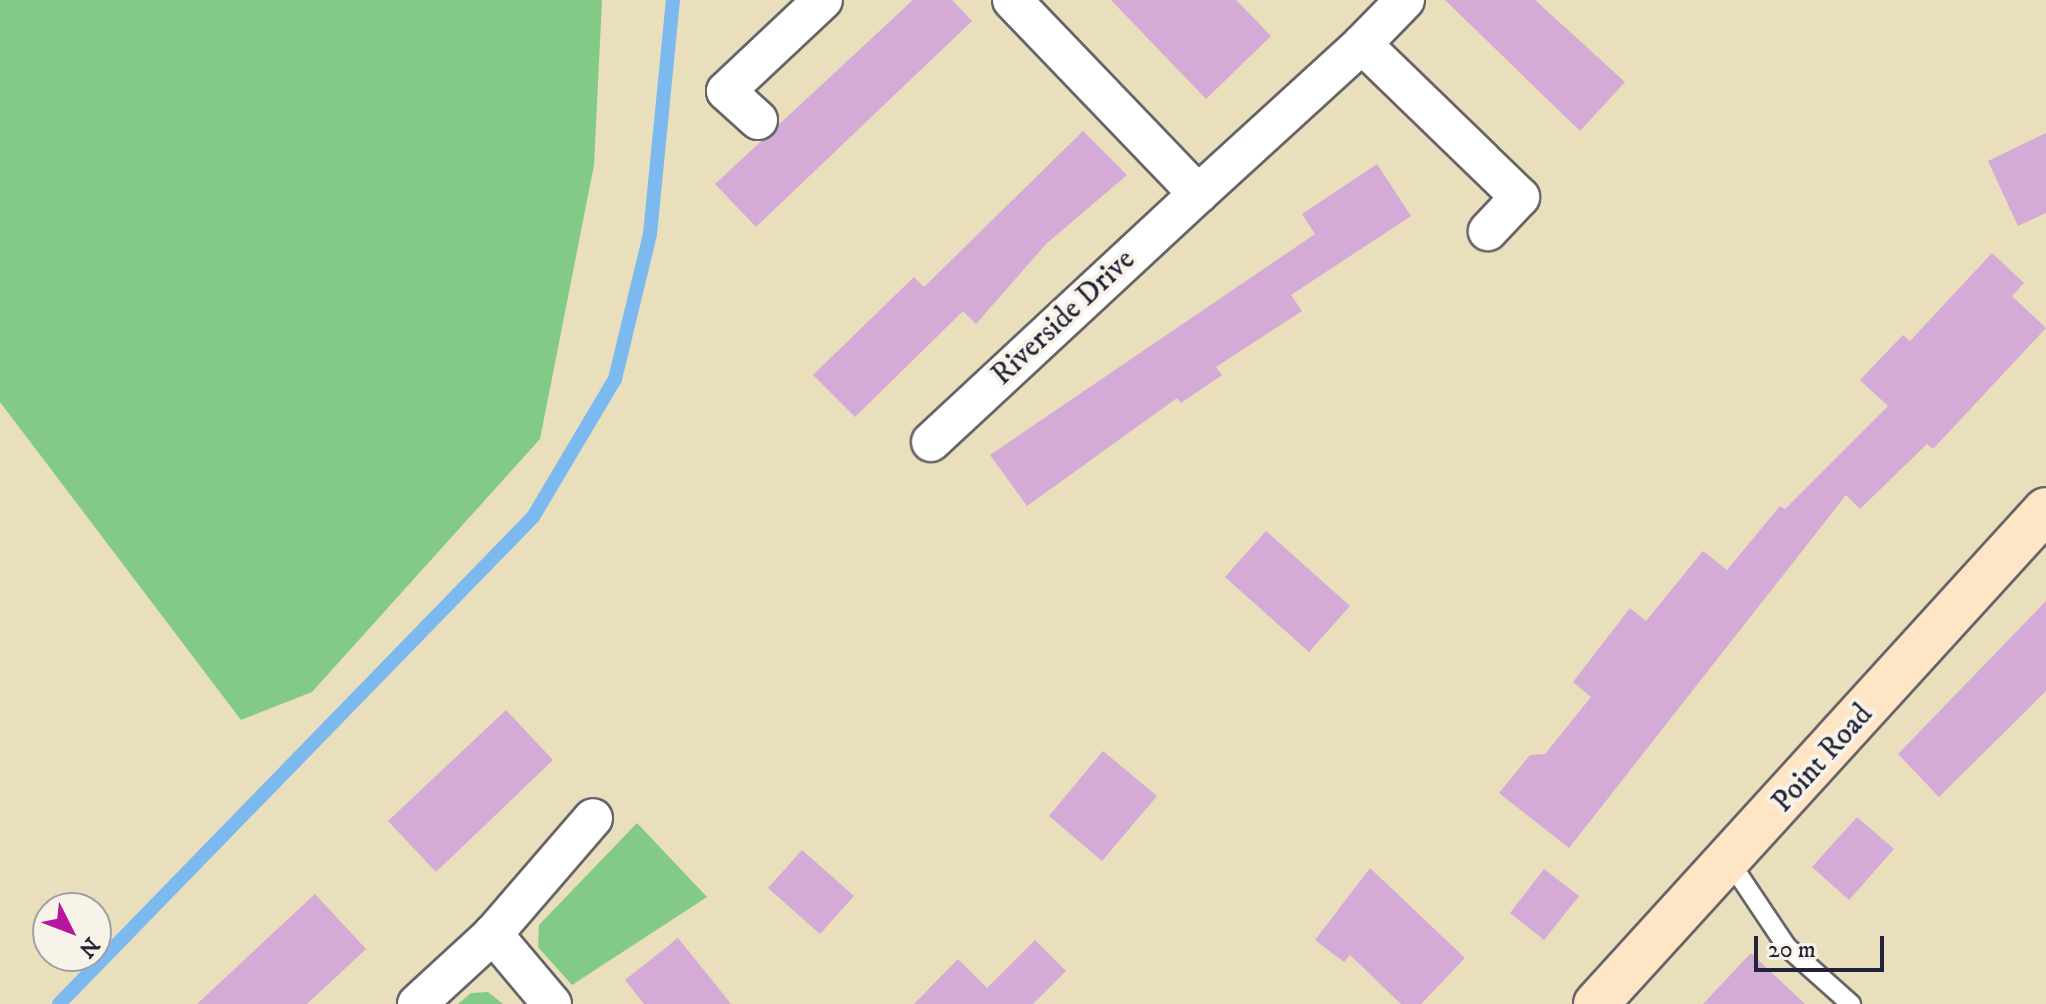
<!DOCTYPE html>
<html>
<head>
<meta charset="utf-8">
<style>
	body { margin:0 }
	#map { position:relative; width:2046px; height:1004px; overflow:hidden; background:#e9dfbc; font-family:"IM FELL DW Pica",serif }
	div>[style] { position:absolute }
	.green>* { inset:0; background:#82ca86 }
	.stream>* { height:14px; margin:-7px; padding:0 7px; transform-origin:7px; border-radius:7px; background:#7cb9ef }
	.building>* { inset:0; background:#d4aad6 }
	.roads { filter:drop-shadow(2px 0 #686468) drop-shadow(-2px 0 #686468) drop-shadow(0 2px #686468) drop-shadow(0 -2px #686468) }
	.lane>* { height:18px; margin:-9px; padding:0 9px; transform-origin:9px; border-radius:9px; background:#fff }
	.street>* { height:38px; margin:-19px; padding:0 19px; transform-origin:19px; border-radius:19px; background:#fff }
	.secondary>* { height:44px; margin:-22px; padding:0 22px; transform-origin:22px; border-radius:22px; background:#fde5c5 }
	span { translate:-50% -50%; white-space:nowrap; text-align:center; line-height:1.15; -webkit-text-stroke:8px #f7f3e8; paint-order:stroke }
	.street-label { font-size:30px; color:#22223b }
	.north { position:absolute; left:32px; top:892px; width:80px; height:80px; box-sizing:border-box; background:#f7f3e8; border:2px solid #a29fa3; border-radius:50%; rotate:132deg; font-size:22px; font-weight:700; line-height:32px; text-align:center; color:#22223b }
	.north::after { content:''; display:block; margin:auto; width:28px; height:36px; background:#b5179e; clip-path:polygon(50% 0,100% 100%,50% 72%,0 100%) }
	.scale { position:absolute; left:1754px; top:936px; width:130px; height:36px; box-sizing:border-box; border:4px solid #22223b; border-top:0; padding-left:10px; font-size:24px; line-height:28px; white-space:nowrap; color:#22223b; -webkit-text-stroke:6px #f7f3e8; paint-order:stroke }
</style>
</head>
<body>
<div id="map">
	<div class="green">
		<div style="clip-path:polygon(0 0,602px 0,594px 165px,540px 439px,312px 692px,241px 720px,0 402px)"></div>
		<div style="clip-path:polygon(637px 823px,707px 897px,572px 985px,538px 947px,539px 925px)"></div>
		<div style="clip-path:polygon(488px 992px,503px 1004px,458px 1004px,471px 993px)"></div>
	</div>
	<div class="stream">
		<div style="left:59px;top:1004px;width:680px;rotate:-45.78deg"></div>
		<div style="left:533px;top:517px;width:161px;rotate:-59.3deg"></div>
		<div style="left:615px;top:379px;width:149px;rotate:-76.4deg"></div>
		<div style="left:650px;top:234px;width:235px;rotate:-84.4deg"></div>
	</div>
	<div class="building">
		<div style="clip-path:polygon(913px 0,952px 0,972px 21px,756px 227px,715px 184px)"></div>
		<div style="clip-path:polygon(1111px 0,1236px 0,1271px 36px,1206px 99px)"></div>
		<div style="clip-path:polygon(1445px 0,1535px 0,1625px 82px,1580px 131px)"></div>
		<div style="clip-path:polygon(1083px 131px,1127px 175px,1046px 244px,976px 324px,963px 311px,855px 417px,813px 375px,914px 277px,924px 287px)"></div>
		<div style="clip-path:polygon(2046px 133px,2046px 213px,2018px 226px,1988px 161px)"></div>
		<div style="clip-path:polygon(1377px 164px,1411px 216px,1291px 295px,1302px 311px,1216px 367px,1222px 375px,1181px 403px,1177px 398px,1027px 506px,990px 455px,1315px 234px,1302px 214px)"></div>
		<div style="clip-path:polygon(1992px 253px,2024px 283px,2012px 296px,2046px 328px,1933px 449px,1927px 444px,1860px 509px,1846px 495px,1569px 848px,1499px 793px,1530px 755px,1545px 754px,1591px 697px,1573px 682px,1630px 608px,1646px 621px,1703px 551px,1727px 570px,1780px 506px,1785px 509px,1888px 406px,1860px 380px,1903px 335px,1910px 341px)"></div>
		<div style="clip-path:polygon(1266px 531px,1350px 606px,1309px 652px,1225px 577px)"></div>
		<div style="clip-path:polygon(2046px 601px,2046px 691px,1939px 797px,1898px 754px)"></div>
		<div style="clip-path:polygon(506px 710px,553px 760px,436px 872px,388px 821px)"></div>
		<div style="clip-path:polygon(1103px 751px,1157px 796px,1102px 861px,1049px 816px)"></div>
		<div style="clip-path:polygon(1857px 817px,1894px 849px,1849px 900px,1812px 867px)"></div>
		<div style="clip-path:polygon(802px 850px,854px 896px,820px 934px,768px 888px)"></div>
		<div style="clip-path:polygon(1370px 868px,1465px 958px,1421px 1004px,1401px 1004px,1350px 955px,1344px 962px,1315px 940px)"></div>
		<div style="clip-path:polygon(1544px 869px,1579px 896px,1544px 940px,1510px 913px)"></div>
		<div style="clip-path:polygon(315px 894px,366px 949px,307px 1004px,197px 1004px)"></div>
		<div style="clip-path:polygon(678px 938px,703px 969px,731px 1004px,644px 1004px,625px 980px)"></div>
		<div style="clip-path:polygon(1035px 940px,1066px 971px,1033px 1004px,914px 1004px,958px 959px,987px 988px)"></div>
		<div style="clip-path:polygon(1751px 953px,1805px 1004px,1703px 1004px)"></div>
	</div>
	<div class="roads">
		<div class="lane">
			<div style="left:1730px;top:862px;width:102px;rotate:56.2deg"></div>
			<div style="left:1787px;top:947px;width:86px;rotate:41.7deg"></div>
		</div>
		<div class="street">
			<div style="left:1012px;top:0;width:269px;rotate:46.2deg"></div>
			<div style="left:1198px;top:194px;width:222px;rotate:-42.4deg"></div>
			<div style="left:1405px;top:0;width:62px;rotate:134.3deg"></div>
			<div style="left:1362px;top:44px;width:220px;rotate:44.1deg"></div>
			<div style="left:1520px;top:197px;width:47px;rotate:133.3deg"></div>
			<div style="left:758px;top:120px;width:43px;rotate:-137.8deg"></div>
			<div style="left:726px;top:91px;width:133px;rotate:-43.2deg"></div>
			<div style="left:931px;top:442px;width:364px;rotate:-42.9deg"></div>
			<div style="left:417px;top:1004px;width:103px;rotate:-42.6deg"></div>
			<div style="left:552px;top:1004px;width:92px;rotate:-130.1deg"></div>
			<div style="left:493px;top:934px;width:153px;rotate:-49.2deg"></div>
		</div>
		<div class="secondary">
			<div style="left:1596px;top:1004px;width:668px;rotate:-47.67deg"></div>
		</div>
	</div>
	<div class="street-label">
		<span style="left:1064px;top:318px;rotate:-43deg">Riverside Drive</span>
		<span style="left:1823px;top:759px;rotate:-48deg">Point Road</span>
	</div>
	<div class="north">N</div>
	<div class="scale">20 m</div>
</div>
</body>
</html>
